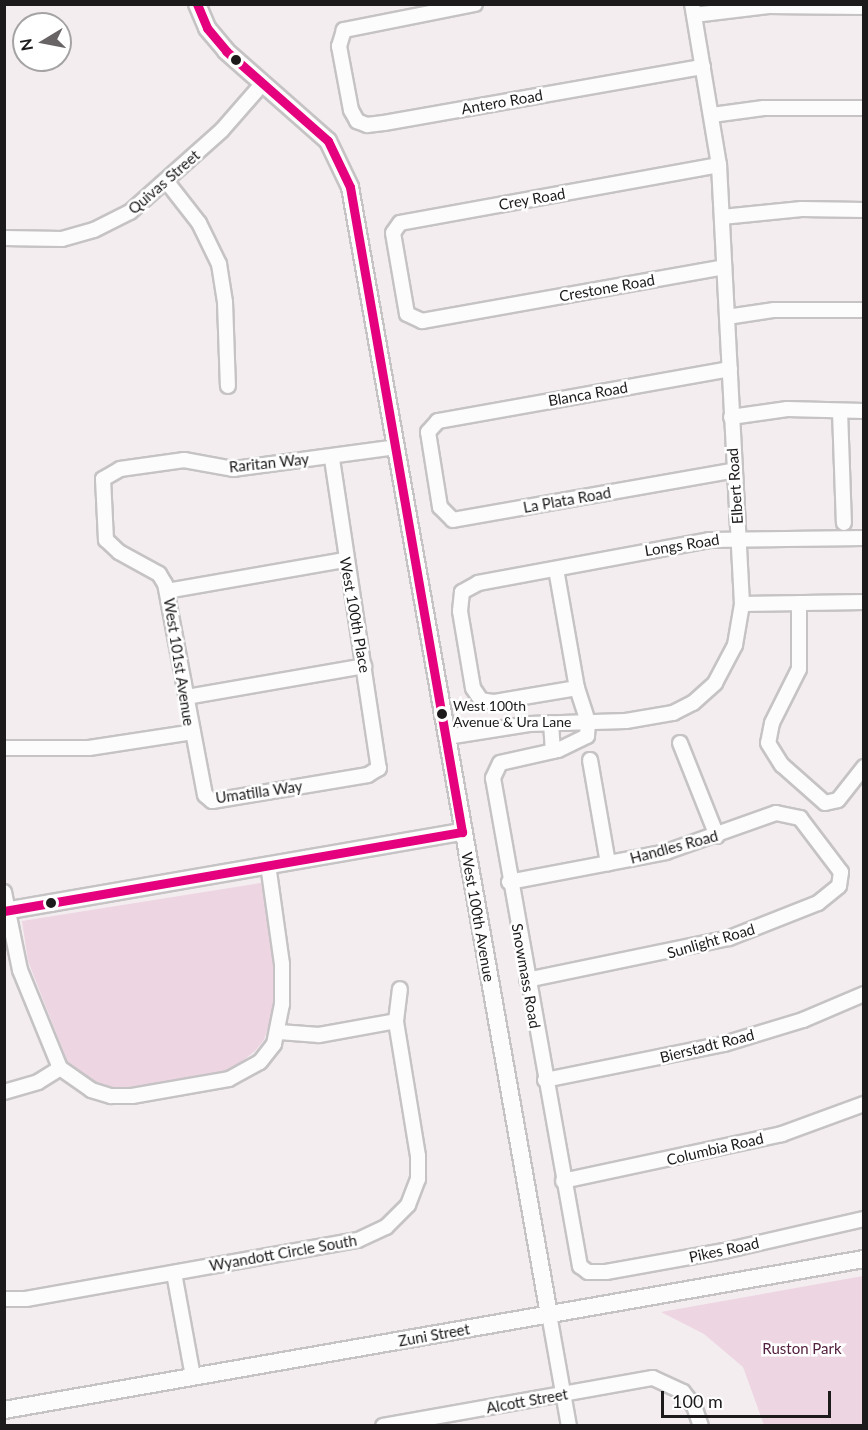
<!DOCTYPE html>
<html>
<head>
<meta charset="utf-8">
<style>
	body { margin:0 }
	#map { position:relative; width:868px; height:1430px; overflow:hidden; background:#f3edf0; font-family:Lato,sans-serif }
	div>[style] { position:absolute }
	.green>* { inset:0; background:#eed5e2 }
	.roads { filter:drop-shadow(2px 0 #c6c3c5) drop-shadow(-2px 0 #c6c3c5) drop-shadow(0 2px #c6c3c5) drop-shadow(0 -2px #c6c3c5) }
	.minor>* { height:14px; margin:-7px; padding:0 7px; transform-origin:7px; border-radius:7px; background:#fdfcfd }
	.tertiary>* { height:16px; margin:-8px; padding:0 8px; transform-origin:8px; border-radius:8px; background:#fdfcfd }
	.bus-1>* { height:9px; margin:-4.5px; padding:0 4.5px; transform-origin:4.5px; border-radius:4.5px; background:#e5007d }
	.dots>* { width:16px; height:16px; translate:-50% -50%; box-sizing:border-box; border:3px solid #fff; border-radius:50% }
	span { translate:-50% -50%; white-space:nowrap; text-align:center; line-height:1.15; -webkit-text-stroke:5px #fff; paint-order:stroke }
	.bus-label { font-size:14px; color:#1d1a1b }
	.left { translate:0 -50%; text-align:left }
	.street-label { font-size:15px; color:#1d1a1b }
	.park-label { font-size:15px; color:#54203f }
	.frame { position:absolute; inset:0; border:6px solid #1d1a1b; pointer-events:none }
	.north { position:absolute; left:12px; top:12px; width:60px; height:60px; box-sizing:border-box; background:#fff; border:2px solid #a5a3a4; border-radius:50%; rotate:260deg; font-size:16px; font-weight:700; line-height:24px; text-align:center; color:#1d1a1b }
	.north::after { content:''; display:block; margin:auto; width:21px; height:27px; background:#686466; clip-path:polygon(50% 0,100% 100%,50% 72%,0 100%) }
	.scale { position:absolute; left:661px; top:1391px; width:170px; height:27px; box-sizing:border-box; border:3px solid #1d1a1b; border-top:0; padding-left:8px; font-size:18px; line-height:21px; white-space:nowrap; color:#1d1a1b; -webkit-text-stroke:4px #fff; paint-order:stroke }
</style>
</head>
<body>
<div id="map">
	<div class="green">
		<div style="clip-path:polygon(261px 883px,273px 937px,273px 1012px,264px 1040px,255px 1051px,230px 1071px,122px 1090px,92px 1083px,68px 1063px,28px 961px,22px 921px)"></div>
		<div style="clip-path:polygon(863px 1276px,863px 1425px,764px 1425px,743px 1367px,704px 1334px,661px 1312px)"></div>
	</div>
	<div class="roads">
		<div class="minor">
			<div style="left:475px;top:4px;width:134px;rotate:168.8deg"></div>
			<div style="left:344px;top:30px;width:17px;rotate:107deg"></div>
			<div style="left:339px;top:46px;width:65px;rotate:79.4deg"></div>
			<div style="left:351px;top:110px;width:13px;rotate:61deg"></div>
			<div style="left:357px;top:121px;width:11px;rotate:22deg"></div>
			<div style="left:367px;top:125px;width:17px;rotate:-7deg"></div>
			<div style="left:384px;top:123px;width:324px;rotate:-10deg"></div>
			<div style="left:694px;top:15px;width:75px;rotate:-6.9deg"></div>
			<div style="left:768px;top:6px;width:96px;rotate:0.6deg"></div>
			<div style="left:712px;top:115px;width:52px;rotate:-7.7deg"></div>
			<div style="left:764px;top:108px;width:100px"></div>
			<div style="left:719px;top:165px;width:324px;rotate:169.7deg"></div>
			<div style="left:400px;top:223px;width:12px;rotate:125deg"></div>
			<div style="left:393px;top:233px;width:82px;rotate:80.2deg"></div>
			<div style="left:407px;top:314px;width:17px;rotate:25deg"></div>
			<div style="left:422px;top:321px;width:307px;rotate:-10.1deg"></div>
			<div style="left:167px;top:182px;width:52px;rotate:52deg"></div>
			<div style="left:199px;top:223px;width:46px;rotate:64deg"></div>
			<div style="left:219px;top:264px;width:38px;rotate:81deg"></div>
			<div style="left:225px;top:302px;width:84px;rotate:88deg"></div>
			<div style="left:722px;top:217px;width:80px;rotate:-5.7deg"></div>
			<div style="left:802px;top:209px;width:62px;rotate:0.9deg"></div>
			<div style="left:4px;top:238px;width:58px;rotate:1deg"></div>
			<div style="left:62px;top:239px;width:33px;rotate:-16deg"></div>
			<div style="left:94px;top:230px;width:40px;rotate:-26.6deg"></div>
			<div style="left:130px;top:212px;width:123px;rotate:-41.7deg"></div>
			<div style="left:222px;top:130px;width:62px;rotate:-48.9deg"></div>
			<div style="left:727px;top:317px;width:48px;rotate:-8.5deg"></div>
			<div style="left:774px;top:310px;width:90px"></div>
			<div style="left:730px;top:369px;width:297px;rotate:169.9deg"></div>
			<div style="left:438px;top:421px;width:15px;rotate:132deg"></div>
			<div style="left:428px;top:432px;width:76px;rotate:80.9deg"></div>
			<div style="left:440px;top:507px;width:18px;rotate:45deg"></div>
			<div style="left:453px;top:520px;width:283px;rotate:-10deg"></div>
			<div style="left:840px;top:411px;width:112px;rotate:88deg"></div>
			<div style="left:731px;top:417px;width:57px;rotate:-8.1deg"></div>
			<div style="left:787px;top:409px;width:77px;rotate:1.5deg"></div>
			<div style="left:332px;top:459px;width:313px;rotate:81.4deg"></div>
			<div style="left:379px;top:768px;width:13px;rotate:148deg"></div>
			<div style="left:368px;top:775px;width:158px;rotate:170.5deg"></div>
			<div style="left:212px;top:801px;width:9px;rotate:-139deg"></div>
			<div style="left:205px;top:795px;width:215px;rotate:-100.7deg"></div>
			<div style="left:165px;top:584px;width:12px;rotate:-121deg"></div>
			<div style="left:159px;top:574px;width:46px;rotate:-151.2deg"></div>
			<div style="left:119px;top:552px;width:18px;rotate:-137deg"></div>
			<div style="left:106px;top:540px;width:61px;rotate:-92.8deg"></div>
			<div style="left:103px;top:479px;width:20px;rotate:-30deg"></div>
			<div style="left:120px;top:469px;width:65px;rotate:-8deg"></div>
			<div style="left:184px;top:460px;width:51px;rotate:10.2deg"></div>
			<div style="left:234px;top:469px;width:164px;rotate:-7.7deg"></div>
			<div style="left:556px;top:569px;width:121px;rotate:80deg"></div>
			<div style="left:577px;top:688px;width:36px;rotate:72deg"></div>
			<div style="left:588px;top:722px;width:14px;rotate:94deg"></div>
			<div style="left:587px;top:736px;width:32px;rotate:154deg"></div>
			<div style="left:558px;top:750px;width:59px;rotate:167.4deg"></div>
			<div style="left:500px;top:763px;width:17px;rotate:115deg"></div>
			<div style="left:493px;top:778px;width:496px;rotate:79.9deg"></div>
			<div style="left:580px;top:1266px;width:10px;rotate:37deg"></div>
			<div style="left:588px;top:1272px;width:18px"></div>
			<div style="left:606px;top:1272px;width:120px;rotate:-10.1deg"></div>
			<div style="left:724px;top:1251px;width:144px;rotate:-12.9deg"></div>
			<div style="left:167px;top:591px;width:181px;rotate:-9.9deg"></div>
			<div style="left:799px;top:603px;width:66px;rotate:90deg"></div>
			<div style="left:799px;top:669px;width:60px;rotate:116.6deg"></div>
			<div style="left:772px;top:723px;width:20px;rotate:101deg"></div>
			<div style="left:768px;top:743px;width:26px;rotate:58deg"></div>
			<div style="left:782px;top:765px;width:57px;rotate:41.5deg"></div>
			<div style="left:825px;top:803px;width:13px;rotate:-13deg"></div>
			<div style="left:838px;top:800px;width:42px;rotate:-51.8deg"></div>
			<div style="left:742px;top:604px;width:122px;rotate:-0.9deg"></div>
			<div style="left:577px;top:688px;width:85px;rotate:170.5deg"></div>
			<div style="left:493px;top:702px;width:12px;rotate:-171deg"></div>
			<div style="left:481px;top:700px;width:14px;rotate:-124deg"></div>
			<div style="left:473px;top:688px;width:78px;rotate:-99.6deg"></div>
			<div style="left:460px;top:611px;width:19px;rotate:-84deg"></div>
			<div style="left:462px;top:592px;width:18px;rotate:-29deg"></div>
			<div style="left:478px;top:583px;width:235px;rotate:-10.5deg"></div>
			<div style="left:709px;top:540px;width:155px;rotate:-0.7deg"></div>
			<div style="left:187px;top:697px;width:180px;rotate:-9.9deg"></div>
			<div style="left:551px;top:723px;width:28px;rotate:86deg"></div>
			<div style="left:447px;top:737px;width:83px;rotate:-9deg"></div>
			<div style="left:529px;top:724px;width:97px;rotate:-1.8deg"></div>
			<div style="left:626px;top:721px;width:48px;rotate:-9.7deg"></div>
			<div style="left:673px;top:713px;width:22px;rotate:-27deg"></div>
			<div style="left:693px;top:703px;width:30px;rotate:-42deg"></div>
			<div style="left:715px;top:683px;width:43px;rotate:-62.2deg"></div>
			<div style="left:735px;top:645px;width:42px;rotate:-80.3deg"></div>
			<div style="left:742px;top:604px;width:440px;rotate:-93deg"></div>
			<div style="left:719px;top:165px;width:163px;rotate:-99.5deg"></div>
			<div style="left:680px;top:743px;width:100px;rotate:68.3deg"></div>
			<div style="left:4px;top:748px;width:85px"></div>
			<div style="left:89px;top:748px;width:105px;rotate:-8.7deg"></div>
			<div style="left:590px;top:760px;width:105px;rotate:80.1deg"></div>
			<div style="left:509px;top:882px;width:160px;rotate:-10.8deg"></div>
			<div style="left:666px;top:852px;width:117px;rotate:-19.5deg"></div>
			<div style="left:776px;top:813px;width:25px;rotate:12deg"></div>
			<div style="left:800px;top:818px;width:68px;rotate:52.8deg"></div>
			<div style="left:841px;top:872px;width:14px;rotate:98deg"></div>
			<div style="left:839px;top:886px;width:27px;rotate:141deg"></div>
			<div style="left:818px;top:903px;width:96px;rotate:158.5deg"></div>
			<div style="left:729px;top:938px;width:206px;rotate:168.3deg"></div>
			<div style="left:4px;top:892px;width:80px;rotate:78.4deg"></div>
			<div style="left:20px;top:970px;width:106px;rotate:67.8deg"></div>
			<div style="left:60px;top:1068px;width:38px;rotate:35deg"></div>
			<div style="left:91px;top:1090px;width:21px;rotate:17deg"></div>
			<div style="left:111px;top:1096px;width:21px"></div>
			<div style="left:132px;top:1096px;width:98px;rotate:-9.9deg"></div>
			<div style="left:229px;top:1079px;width:35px;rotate:-29deg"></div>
			<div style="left:260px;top:1062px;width:23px;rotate:-52deg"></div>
			<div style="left:274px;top:1044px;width:41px;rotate:-78.7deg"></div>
			<div style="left:282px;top:1004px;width:40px;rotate:-90deg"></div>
			<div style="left:282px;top:964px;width:100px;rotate:-98deg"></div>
			<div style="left:279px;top:1032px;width:40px;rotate:4.3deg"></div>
			<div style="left:319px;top:1035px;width:78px;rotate:-10.3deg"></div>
			<div style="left:545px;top:1080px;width:183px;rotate:-11.4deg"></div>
			<div style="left:724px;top:1044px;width:83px;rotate:-16.9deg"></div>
			<div style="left:803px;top:1020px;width:66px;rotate:-23.1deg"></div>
			<div style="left:4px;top:1092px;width:35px;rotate:-16deg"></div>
			<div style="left:38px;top:1082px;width:26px;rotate:-32deg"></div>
			<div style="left:563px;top:1181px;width:224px;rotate:-12.1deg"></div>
			<div style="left:782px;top:1134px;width:87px;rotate:-20.1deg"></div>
			<div style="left:174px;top:1273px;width:106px;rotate:79.6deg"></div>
			<div style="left:4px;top:1299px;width:22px"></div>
			<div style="left:26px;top:1299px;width:337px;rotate:-10.1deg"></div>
			<div style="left:358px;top:1240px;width:31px;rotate:-25deg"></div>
			<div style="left:386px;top:1227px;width:31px;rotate:-45deg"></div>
			<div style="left:408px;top:1205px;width:28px;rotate:-69deg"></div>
			<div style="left:418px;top:1179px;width:23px;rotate:-90deg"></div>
			<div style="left:418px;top:1156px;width:137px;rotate:-99.3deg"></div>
			<div style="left:396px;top:1021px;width:32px;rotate:-83deg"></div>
			<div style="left:549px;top:1314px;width:114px;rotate:79.9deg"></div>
			<div style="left:383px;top:1426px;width:274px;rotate:-10.1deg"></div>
			<div style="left:653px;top:1378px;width:33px;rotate:25deg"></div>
			<div style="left:683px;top:1392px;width:18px;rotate:52deg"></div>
			<div style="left:694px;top:1406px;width:21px;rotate:71deg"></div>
		</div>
		<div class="tertiary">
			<div style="left:197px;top:4px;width:26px;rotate:67deg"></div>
			<div style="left:207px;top:28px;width:30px;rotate:50deg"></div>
			<div style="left:226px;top:51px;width:136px;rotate:41.4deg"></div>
			<div style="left:328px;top:141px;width:51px;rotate:64.4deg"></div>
			<div style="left:350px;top:187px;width:1144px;rotate:79.99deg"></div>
			<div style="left:4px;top:911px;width:465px;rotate:-9.8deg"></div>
			<div style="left:4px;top:1410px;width:873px;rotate:-9.96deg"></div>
		</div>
	</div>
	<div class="bus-1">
		<div style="left:197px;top:4px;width:26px;rotate:67deg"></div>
		<div style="left:207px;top:28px;width:30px;rotate:50deg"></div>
		<div style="left:226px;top:51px;width:136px;rotate:41.4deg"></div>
		<div style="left:328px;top:141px;width:51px;rotate:64.4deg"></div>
		<div style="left:350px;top:187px;width:655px;rotate:80.15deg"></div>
		<div style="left:4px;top:911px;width:465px;rotate:-9.8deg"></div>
	</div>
	<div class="dots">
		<div style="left:236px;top:60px;background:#1d1a1b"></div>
		<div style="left:442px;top:714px;background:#1d1a1b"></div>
		<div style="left:51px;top:903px;background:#1d1a1b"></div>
	</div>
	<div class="bus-label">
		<span class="left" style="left:453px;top:714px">West 100th<br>Avenue &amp; Ura Lane</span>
	</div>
	<div class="street-label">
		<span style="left:502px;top:102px;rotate:-10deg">Antero Road</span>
		<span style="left:164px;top:182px;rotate:-41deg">Quivas Street</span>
		<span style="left:532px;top:199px;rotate:-10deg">Crey Road</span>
		<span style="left:607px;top:288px;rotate:-10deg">Crestone Road</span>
		<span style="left:588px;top:394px;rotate:-10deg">Blanca Road</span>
		<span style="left:269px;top:463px;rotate:-6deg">Raritan Way</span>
		<span style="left:735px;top:486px;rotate:-94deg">Elbert Road</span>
		<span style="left:567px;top:500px;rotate:-10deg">La Plata Road</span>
		<span style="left:682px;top:545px;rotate:-9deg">Longs Road</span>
		<span style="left:355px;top:615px;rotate:80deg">West 100th Place</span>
		<span style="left:179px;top:662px;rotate:81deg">West 101st Avenue</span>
		<span style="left:259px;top:792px;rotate:-8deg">Umatilla Way</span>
		<span style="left:674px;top:847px;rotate:-15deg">Handles Road</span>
		<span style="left:478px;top:917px;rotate:80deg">West 100th Avenue</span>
		<span style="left:711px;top:941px;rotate:-16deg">Sunlight Road</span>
		<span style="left:526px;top:976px;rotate:80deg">Snowmass Road</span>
		<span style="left:707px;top:1046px;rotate:-14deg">Bierstadt Road</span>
		<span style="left:715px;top:1149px;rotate:-13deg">Columbia Road</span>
		<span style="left:724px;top:1250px;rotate:-12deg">Pikes Road</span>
		<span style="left:283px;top:1253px;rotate:-10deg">Wyandott Circle South</span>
		<span style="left:434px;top:1335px;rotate:-10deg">Zuni Street</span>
		<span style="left:527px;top:1401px;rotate:-10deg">Alcott Street</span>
	</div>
	<div class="park-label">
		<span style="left:802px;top:1349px">Ruston Park</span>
	</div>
	<div class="frame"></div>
	<div class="north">N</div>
	<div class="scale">100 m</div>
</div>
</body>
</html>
